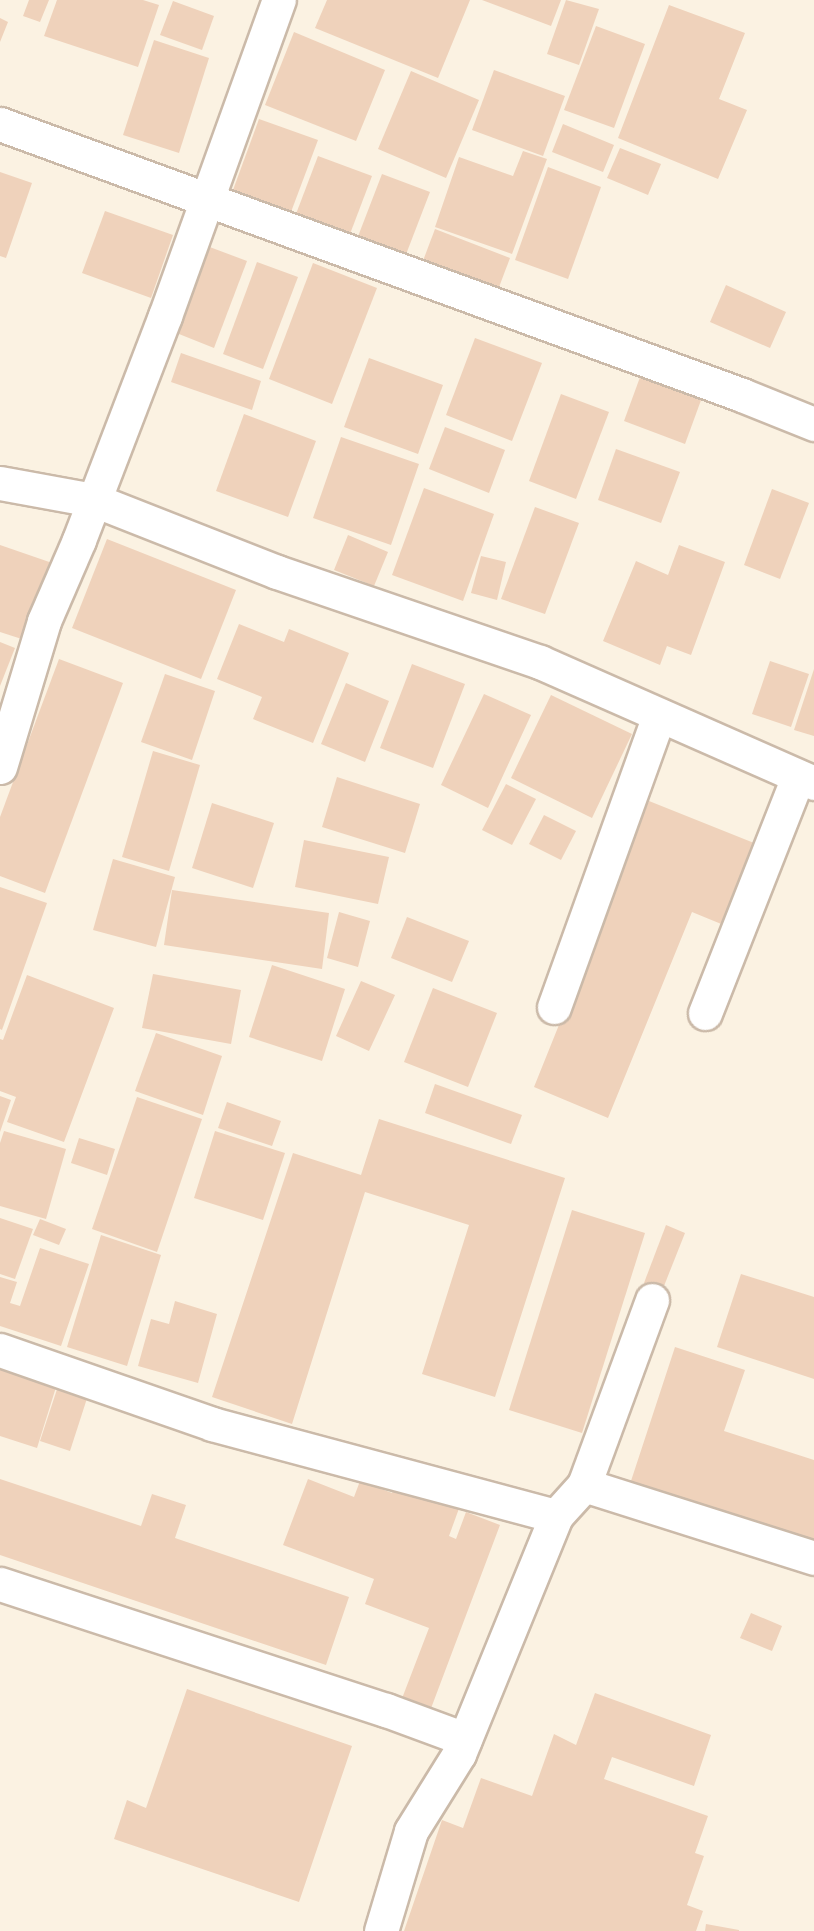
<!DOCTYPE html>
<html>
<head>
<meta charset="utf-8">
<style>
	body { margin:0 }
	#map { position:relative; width:814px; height:1931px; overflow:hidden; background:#fbf2e2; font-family:Karla,sans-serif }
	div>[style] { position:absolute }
	.building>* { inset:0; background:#efd2bb }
	.roads { filter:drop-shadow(2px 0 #cbbaa9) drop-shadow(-2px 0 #cbbaa9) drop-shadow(0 2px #cbbaa9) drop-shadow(0 -2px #cbbaa9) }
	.minor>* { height:33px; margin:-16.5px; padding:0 16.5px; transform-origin:16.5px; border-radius:16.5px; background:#fff }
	span { translate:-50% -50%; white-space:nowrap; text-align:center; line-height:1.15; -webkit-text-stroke:4.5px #fef6e8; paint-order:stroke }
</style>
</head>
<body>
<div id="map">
	<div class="building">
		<div style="clip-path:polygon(29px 0,49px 0,40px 22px,23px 16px)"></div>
		<div style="clip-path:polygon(57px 0,143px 0,159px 5px,138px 67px,44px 36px)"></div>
		<div style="clip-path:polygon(327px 0,470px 0,438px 78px,315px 28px)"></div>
		<div style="clip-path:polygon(482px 0,561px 0,551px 26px)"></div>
		<div style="clip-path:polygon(566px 0,599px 9px,579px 65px,547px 54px)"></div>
		<div style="clip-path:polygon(173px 1px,214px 16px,202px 50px,160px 35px)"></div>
		<div style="clip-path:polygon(669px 5px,745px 33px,719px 99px,747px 110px,718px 179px,618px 138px)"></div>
		<div style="clip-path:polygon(0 18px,8px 22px,0 42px)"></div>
		<div style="clip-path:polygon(596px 26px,645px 44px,614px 128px,564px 110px)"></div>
		<div style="clip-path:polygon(294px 32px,385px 70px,356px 141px,265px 105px)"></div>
		<div style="clip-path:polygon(154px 40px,209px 58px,179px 153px,123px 135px)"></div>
		<div style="clip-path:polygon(494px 70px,565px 96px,543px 156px,472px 130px)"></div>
		<div style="clip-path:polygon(411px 71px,479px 100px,446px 178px,378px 149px)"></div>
		<div style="clip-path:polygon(259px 119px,318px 140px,291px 212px,233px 190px)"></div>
		<div style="clip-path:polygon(563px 124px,614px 145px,603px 172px,552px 152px)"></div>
		<div style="clip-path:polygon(620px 148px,661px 164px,648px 195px,607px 178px)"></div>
		<div style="clip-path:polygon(523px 151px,547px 159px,512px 254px,435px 227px,459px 157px,513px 176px)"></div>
		<div style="clip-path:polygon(318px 156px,372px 176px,350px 234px,296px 214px)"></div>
		<div style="clip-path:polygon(548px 167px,601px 187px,568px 279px,515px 260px)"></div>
		<div style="clip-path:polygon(0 172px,32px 183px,6px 258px,0 256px)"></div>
		<div style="clip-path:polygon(382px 174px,430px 192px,405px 257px,357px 239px)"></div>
		<div style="clip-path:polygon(105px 211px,173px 235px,151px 298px,82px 273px)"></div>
		<div style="clip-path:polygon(435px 229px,510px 258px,496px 295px,421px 266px)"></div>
		<div style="clip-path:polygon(207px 246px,247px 261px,214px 348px,174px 332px)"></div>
		<div style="clip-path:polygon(257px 262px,298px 277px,263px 369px,223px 354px)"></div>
		<div style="clip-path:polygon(313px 263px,377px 288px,332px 404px,269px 379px)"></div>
		<div style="clip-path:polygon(726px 285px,786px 312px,770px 348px,710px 322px)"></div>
		<div style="clip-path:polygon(475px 338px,542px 363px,512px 441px,446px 415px)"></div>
		<div style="clip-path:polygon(181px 353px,261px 381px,252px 410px,171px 382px)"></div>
		<div style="clip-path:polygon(369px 358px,443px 385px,418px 454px,344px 427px)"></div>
		<div style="clip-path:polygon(643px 369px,704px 392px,685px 444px,624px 421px)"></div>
		<div style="clip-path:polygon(561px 394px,609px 412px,576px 499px,529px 481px)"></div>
		<div style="clip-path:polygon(244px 414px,316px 441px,288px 517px,216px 491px)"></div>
		<div style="clip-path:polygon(445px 427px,505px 450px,489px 493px,429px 469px)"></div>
		<div style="clip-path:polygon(341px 437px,419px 464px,391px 545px,313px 518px)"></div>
		<div style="clip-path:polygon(616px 449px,680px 472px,661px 523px,598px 500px)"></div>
		<div style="clip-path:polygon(424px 488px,494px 514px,463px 601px,392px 575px)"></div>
		<div style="clip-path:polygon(772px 489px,809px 503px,780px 579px,744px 565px)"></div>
		<div style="clip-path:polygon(535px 507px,579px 523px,545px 614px,501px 599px)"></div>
		<div style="clip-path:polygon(348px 535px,388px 552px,374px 586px,334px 570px)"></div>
		<div style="clip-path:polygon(107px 539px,236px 590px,201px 679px,72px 628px)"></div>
		<div style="clip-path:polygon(0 545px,58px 565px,31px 642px,0 632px)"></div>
		<div style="clip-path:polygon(679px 545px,725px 562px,691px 655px,667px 646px,660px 665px,603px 641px,636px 561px,668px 575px)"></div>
		<div style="clip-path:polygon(481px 556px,506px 562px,497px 600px,471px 593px)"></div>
		<div style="clip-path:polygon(239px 624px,284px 642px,289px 629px,349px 653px,313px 743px,253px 719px,262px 697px,217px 679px)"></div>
		<div style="clip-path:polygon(0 642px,15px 648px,0 686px)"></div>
		<div style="clip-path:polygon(59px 659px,123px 683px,45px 893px,0 876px,0 817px)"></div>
		<div style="clip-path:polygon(770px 661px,809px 674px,791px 727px,752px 714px)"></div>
		<div style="clip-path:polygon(412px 664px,465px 684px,433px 768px,380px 748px)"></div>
		<div style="clip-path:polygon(814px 669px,814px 736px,794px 730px)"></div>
		<div style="clip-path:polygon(165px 674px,215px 691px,192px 760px,141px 742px)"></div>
		<div style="clip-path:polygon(346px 683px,389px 701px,365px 762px,321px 744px)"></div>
		<div style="clip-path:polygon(484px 694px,531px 715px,488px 808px,441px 785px)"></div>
		<div style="clip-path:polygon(551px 695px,632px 734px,592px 818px,511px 778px)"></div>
		<div style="clip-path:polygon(153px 751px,200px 765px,169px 871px,122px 857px)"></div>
		<div style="clip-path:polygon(337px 777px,420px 804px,405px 853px,322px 827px)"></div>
		<div style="clip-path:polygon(506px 784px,536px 799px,512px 845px,482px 830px)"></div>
		<div style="clip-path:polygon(649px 801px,764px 847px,731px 928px,692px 912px,608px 1118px,534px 1087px)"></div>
		<div style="clip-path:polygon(212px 803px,274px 823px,253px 888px,192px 868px)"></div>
		<div style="clip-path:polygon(544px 815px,576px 831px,561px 860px,529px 844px)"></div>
		<div style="clip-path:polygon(304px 840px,389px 857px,378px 904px,295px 887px)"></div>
		<div style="clip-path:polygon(113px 859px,175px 877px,156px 947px,93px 930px)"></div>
		<div style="clip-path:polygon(0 887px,47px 903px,2px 1030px,0 1029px)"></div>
		<div style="clip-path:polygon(172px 890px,329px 913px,322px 969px,164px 945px)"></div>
		<div style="clip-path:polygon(339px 912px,370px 921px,358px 967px,327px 958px)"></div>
		<div style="clip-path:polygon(407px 917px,469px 941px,452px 982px,391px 958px)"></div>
		<div style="clip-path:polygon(272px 965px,345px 989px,322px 1061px,249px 1037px)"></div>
		<div style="clip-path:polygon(153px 974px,241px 990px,231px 1044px,142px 1028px)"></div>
		<div style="clip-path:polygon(27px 975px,114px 1008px,64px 1142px,7px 1122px,16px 1097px,0 1091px,0 1039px,3px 1040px)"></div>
		<div style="clip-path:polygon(361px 981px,395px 995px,369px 1051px,336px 1036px)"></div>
		<div style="clip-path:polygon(433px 988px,497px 1013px,468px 1087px,404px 1062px)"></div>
		<div style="clip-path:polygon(156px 1033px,222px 1056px,203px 1115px,135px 1091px)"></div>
		<div style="clip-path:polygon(435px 1084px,522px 1115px,511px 1144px,425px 1113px)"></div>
		<div style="clip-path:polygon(0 1096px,11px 1100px,0 1132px)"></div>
		<div style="clip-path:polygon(137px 1097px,202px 1119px,157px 1252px,92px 1229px)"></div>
		<div style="clip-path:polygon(227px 1102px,281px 1121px,272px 1146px,218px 1128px)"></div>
		<div style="clip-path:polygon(379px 1119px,565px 1178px,495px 1397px,422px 1374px,469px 1225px,365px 1192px,292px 1424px,212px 1397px,293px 1153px,361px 1175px)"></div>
		<div style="clip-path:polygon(4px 1131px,66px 1149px,46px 1219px,0 1206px,0 1143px)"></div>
		<div style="clip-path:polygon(215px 1131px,285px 1153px,263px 1220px,194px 1198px)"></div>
		<div style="clip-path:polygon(79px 1138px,115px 1149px,107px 1175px,71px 1163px)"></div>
		<div style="clip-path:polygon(572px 1210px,645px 1233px,582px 1433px,509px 1410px)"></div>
		<div style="clip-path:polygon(0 1218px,33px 1229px,15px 1279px,0 1274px)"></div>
		<div style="clip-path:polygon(40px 1219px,66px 1229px,59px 1245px,33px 1235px)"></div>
		<div style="clip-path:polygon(666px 1225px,685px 1233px,662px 1291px,644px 1283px)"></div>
		<div style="clip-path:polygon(101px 1235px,161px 1255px,127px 1366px,67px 1347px)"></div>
		<div style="clip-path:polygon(40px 1248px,89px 1264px,61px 1346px,0 1326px,0 1277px,17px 1282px,10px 1303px,20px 1306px)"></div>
		<div style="clip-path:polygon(741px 1274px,814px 1297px,814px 1379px,717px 1347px)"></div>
		<div style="clip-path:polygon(175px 1301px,217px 1314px,198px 1383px,138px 1366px,151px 1319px,169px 1324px)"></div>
		<div style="clip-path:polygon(675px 1347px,745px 1370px,724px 1431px,814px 1460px,814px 1546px,630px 1484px)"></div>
		<div style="clip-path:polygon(0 1365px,57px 1384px,37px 1448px,0 1436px)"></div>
		<div style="clip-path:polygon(61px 1377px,91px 1386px,70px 1451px,40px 1441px)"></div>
		<div style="clip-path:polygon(0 1479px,141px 1526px,152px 1494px,186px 1505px,175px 1538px,349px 1597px,326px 1665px,0 1555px)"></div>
		<div style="clip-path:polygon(308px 1479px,354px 1497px,360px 1481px,392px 1493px,397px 1479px,461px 1503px,449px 1536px,456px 1539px,466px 1512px,500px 1525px,430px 1711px,401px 1701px,429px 1628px,365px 1604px,374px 1579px,283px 1545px)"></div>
		<div style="clip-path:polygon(751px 1613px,782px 1626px,772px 1651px,740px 1638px)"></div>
		<div style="clip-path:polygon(187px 1689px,352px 1746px,299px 1902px,114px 1839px,127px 1800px,146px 1808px)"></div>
		<div style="clip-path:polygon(595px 1693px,711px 1735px,694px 1786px,612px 1757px,604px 1779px,708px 1816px,695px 1853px,704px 1856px,687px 1905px,703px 1911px,696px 1931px,404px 1931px,442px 1820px,463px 1828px,481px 1778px,532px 1796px,554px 1734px,576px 1745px)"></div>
		<div style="clip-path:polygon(706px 1924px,739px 1930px,739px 1931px,705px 1931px)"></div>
	</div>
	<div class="roads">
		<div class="minor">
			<div style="left:0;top:124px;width:790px;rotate:20.06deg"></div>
			<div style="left:742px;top:395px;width:78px;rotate:21.9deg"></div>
			<div style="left:0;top:483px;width:96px;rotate:10.3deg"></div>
			<div style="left:94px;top:500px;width:197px;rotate:21.5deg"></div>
			<div style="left:277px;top:572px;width:278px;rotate:18.9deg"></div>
			<div style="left:540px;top:662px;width:300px;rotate:23.8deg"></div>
			<div style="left:0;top:767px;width:152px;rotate:-73.2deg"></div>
			<div style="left:44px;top:621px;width:88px;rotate:-66.6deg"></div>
			<div style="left:79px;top:540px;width:240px;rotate:-69deg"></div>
			<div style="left:165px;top:316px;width:336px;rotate:-70.2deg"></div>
			<div style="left:554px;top:1007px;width:310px;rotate:-70.2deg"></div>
			<div style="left:705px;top:1013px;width:254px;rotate:-68.5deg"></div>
			<div style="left:0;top:1350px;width:225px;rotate:19.2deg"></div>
			<div style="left:212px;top:1424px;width:356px;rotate:15deg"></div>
			<div style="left:584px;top:1485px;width:197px;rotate:-69.8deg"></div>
			<div style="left:0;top:1584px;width:406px;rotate:18.1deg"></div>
			<div style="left:386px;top:1710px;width:84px;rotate:20.2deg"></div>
			<div style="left:381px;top:1931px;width:104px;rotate:-73.3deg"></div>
			<div style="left:411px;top:1831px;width:91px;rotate:-58.1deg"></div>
			<div style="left:459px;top:1754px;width:257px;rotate:-67.8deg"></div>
			<div style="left:556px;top:1516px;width:42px;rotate:-47.9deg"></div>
			<div style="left:584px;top:1485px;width:241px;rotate:17.6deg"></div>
		</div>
	</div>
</div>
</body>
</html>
